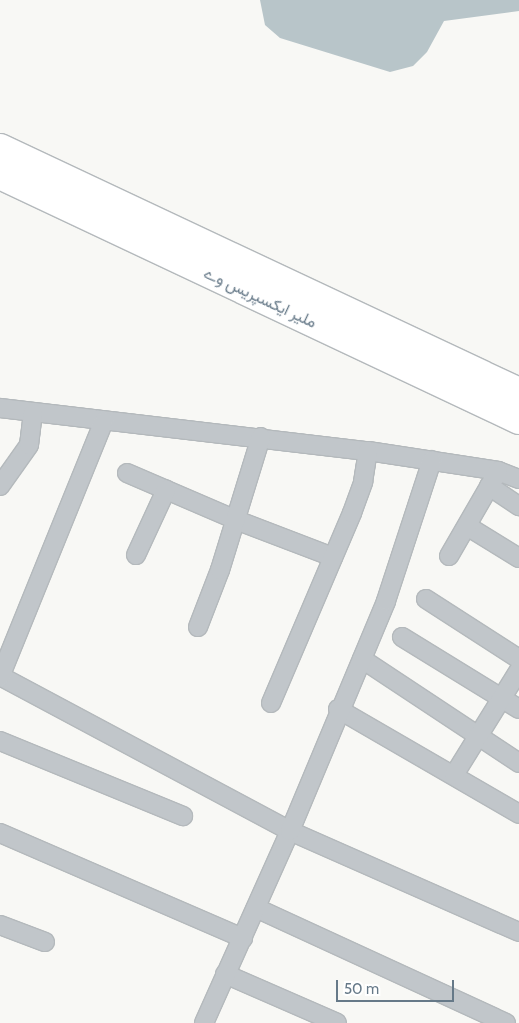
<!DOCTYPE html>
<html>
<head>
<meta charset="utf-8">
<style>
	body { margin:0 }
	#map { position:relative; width:519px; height:1023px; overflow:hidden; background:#f8f8f5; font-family:Cabin,Vazirmatn,sans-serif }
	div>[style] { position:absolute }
	.water>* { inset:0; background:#b8c5c9 }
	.roads { filter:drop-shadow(1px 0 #b4b9bc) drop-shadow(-1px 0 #b4b9bc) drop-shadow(0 1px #b4b9bc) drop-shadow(0 -1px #b4b9bc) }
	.street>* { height:18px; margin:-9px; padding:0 9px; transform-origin:9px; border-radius:9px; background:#c1c6ca }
	.highway>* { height:28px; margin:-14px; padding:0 14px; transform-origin:14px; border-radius:14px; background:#fff }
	span { translate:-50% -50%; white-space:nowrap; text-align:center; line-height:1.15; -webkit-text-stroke:5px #fff; paint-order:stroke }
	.street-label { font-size:16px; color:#667988 }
	.scale { position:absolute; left:336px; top:980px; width:118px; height:22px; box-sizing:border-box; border:2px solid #667988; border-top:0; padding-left:6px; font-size:15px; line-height:18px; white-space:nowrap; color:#667988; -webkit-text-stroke:4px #fff; paint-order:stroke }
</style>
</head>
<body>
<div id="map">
	<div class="water">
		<div style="clip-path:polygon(260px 0,519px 0,519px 11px,444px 21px,427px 52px,413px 66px,390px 72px,280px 38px,265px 25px)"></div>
	</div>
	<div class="roads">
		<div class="street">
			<div style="left:0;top:408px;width:371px;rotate:6.7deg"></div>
			<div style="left:368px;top:451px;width:132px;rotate:8.7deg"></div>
			<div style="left:498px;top:471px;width:22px;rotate:21deg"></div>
			<div style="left:127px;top:473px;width:119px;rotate:23.3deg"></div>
			<div style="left:236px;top:520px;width:104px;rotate:20.9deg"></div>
			<div style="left:0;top:486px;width:50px;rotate:-54.7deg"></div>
			<div style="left:29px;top:445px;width:32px;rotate:-83deg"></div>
			<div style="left:489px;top:486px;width:36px;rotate:34deg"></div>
			<div style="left:467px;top:526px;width:61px;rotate:31.6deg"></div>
			<div style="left:136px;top:555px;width:72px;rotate:-65.2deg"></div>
			<div style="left:449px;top:556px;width:98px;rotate:-60deg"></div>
			<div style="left:426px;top:599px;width:111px;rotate:32.8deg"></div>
			<div style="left:198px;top:627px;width:61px;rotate:-68.9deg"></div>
			<div style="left:220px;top:570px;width:139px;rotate:-72.9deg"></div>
			<div style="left:402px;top:637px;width:137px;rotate:31.6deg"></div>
			<div style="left:362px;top:659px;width:188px;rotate:33.5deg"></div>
			<div style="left:0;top:676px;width:329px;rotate:28.1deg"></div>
			<div style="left:290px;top:831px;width:250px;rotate:23.8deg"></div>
			<div style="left:0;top:677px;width:276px;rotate:-67.9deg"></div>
			<div style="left:271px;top:703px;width:207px;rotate:-66.9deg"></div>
			<div style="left:352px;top:513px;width:33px;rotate:-70deg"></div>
			<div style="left:363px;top:482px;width:31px;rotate:-81deg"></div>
			<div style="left:338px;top:709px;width:209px;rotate:30.1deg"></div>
			<div style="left:0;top:741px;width:198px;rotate:22.3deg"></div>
			<div style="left:454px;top:775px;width:123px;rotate:-58.2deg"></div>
			<div style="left:0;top:833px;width:265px;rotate:23.4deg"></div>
			<div style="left:256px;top:908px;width:275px;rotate:24.7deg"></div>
			<div style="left:0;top:925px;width:48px;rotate:20.7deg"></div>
			<div style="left:225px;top:974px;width:122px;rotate:23.6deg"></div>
			<div style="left:204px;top:1023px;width:210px;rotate:-65.9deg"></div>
			<div style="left:290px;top:831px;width:249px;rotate:-67.3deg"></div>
			<div style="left:386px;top:601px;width:148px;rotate:-71.9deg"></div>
		</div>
		<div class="highway">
			<div style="left:0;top:148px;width:573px;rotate:25.18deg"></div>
			<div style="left:0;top:175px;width:574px;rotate:25.27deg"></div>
		</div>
	</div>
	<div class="street-label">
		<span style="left:260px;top:298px;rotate:25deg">ملیر ایکسپریس وے</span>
	</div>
	<div class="scale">50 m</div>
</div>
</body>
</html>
